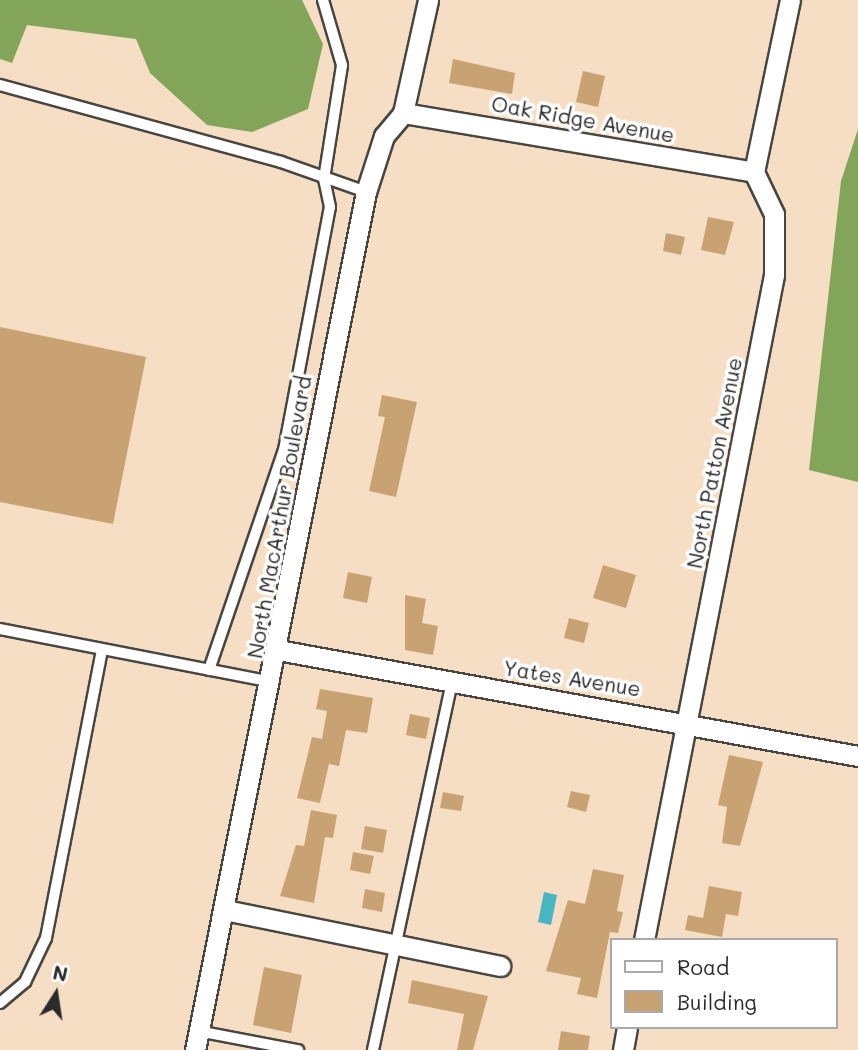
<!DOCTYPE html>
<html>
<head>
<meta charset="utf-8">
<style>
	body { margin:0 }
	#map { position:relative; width:858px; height:1050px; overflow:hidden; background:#f5dec4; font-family:Mali,sans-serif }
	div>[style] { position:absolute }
	.forest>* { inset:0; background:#82a55a }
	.water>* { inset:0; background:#48b5c3 }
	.building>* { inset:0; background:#c9a273 }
	.roads { filter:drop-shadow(2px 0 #494642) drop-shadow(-2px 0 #494642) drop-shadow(0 2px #494642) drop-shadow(0 -2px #494642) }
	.service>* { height:10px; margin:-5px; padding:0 5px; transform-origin:5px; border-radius:5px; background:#fff }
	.minor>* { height:19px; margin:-9.5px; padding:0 9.5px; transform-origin:9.5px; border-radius:9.5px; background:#fff }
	span { translate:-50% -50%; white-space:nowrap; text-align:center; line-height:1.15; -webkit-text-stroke:7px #fff; paint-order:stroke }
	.street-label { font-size:21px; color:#2b2b2b }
	.legend { position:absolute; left:610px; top:938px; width:228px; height:91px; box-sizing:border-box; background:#fff; border:2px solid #aaa; margin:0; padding:9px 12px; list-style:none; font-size:21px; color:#2b2b2b }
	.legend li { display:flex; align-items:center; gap:14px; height:35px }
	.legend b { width:35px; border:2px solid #aaa }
	.north { position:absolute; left:21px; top:959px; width:70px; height:70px; -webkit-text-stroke:5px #fff; paint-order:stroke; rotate:12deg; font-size:19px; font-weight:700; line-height:28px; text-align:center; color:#2b2b2b }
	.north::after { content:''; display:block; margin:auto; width:24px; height:32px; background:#2b2b2b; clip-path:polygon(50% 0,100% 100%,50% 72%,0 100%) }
</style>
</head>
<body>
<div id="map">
	<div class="forest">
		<div style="clip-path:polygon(0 0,302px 0,323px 44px,308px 109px,252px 132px,207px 125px,150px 73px,136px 39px,27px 25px,12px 63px,0 59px)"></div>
		<div style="clip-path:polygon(858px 129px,858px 482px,809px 470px,841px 181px)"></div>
	</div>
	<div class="water">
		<div style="clip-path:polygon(544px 892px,557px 895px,551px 925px,538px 922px)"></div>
	</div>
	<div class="building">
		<div style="clip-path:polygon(453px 59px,515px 73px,512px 94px,449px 83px)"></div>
		<div style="clip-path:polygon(583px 71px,605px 76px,598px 107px,576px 102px)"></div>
		<div style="clip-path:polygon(708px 217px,734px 222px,725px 255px,701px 250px)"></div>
		<div style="clip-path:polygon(666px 233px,685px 237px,681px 255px,663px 251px)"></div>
		<div style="clip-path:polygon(0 327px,146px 357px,113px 524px,0 502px)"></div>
		<div style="clip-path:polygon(382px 395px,417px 402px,396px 497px,369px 491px,385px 417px,378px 416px)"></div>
		<div style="clip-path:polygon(603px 565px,636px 575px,626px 608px,593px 598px)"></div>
		<div style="clip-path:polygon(348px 572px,372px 577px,367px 603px,343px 598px)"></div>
		<div style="clip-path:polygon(405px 595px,426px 599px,422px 623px,438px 626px,433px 655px,405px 650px)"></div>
		<div style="clip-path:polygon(569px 618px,589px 623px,584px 643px,564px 638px)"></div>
		<div style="clip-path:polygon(320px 689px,373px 698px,367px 733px,346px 730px,339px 766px,329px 764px,320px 803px,297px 798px,312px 737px,322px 739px,327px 711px,316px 709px)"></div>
		<div style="clip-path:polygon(410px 714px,430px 718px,426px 739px,406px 735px)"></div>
		<div style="clip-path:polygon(729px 755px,763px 762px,740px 846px,722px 843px,727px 807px,718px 805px)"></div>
		<div style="clip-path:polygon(571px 791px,590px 795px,586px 812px,567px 807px)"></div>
		<div style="clip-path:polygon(443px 792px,464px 796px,461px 811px,440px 808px)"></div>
		<div style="clip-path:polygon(311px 810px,337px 815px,333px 838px,325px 837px,314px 903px,280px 896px,296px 845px,304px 846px)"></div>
		<div style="clip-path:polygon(365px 826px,387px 830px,383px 853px,361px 849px)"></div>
		<div style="clip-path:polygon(353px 852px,374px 856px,370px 874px,350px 870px)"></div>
		<div style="clip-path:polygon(593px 869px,624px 875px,617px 911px,623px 912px,618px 933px,610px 932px,597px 998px,577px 994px,581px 978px,546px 971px,568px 900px,585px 904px)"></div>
		<div style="clip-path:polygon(709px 886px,742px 892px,738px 916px,726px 914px,722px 937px,685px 930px,688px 915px,703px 918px)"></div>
		<div style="clip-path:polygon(365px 889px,385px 893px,382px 912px,362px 908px)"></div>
		<div style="clip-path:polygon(264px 967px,302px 975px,291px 1033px,253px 1025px)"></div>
		<div style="clip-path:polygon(412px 980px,488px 996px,473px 1050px,457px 1050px,464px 1014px,408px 1003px)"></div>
		<div style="clip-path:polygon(561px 1031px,590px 1036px,588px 1050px,558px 1050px)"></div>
	</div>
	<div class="roads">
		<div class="service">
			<div style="left:0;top:85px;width:291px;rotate:15.3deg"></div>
			<div style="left:281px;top:162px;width:90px;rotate:19.4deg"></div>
			<div style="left:0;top:629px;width:277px;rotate:11deg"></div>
			<div style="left:209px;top:670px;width:232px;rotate:-71.2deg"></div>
			<div style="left:284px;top:450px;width:247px;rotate:-79.3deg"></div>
			<div style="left:330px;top:207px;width:29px;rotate:-102deg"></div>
			<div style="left:324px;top:179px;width:115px;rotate:-81deg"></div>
			<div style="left:342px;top:65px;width:68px;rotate:-106.3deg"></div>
			<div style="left:0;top:1003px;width:33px;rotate:-40deg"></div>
			<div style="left:25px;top:982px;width:49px;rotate:-64.5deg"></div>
			<div style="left:46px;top:938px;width:293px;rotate:-79deg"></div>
			<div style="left:198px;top:1031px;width:102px;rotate:10.8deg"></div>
			<div style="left:373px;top:1050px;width:376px;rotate:-77.9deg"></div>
		</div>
		<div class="minor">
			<div style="left:403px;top:113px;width:356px;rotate:9.5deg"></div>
			<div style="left:278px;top:650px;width:590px;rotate:10.36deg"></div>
			<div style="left:225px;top:910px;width:281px;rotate:11.5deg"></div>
			<div style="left:644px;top:940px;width:678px;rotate:-78.94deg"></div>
			<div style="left:774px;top:275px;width:61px;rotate:-90deg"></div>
			<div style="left:774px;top:214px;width:47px;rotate:-115.5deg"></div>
			<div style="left:754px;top:172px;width:176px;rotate:-78.2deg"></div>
			<div style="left:195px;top:1050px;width:875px;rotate:-78.73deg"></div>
			<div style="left:366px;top:192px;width:59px;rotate:-72.2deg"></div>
			<div style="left:384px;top:136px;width:30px;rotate:-50deg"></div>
			<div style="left:403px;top:113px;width:116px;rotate:-77.5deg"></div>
			<div style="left:623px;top:1050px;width:23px;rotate:-80deg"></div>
		</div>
	</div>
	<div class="street-label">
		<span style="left:583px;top:119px;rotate:10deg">Oak Ridge Avenue</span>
		<span style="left:714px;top:463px;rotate:-79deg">North Patton Avenue</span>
		<span style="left:279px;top:517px;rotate:-80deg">North MacArthur Boulevard</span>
		<span style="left:572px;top:678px;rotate:9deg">Yates Avenue</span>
	</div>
	<ul class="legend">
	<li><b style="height:9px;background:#fff"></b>Road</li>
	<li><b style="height:19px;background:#c9a273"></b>Building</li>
	</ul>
	<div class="north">N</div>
</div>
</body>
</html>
